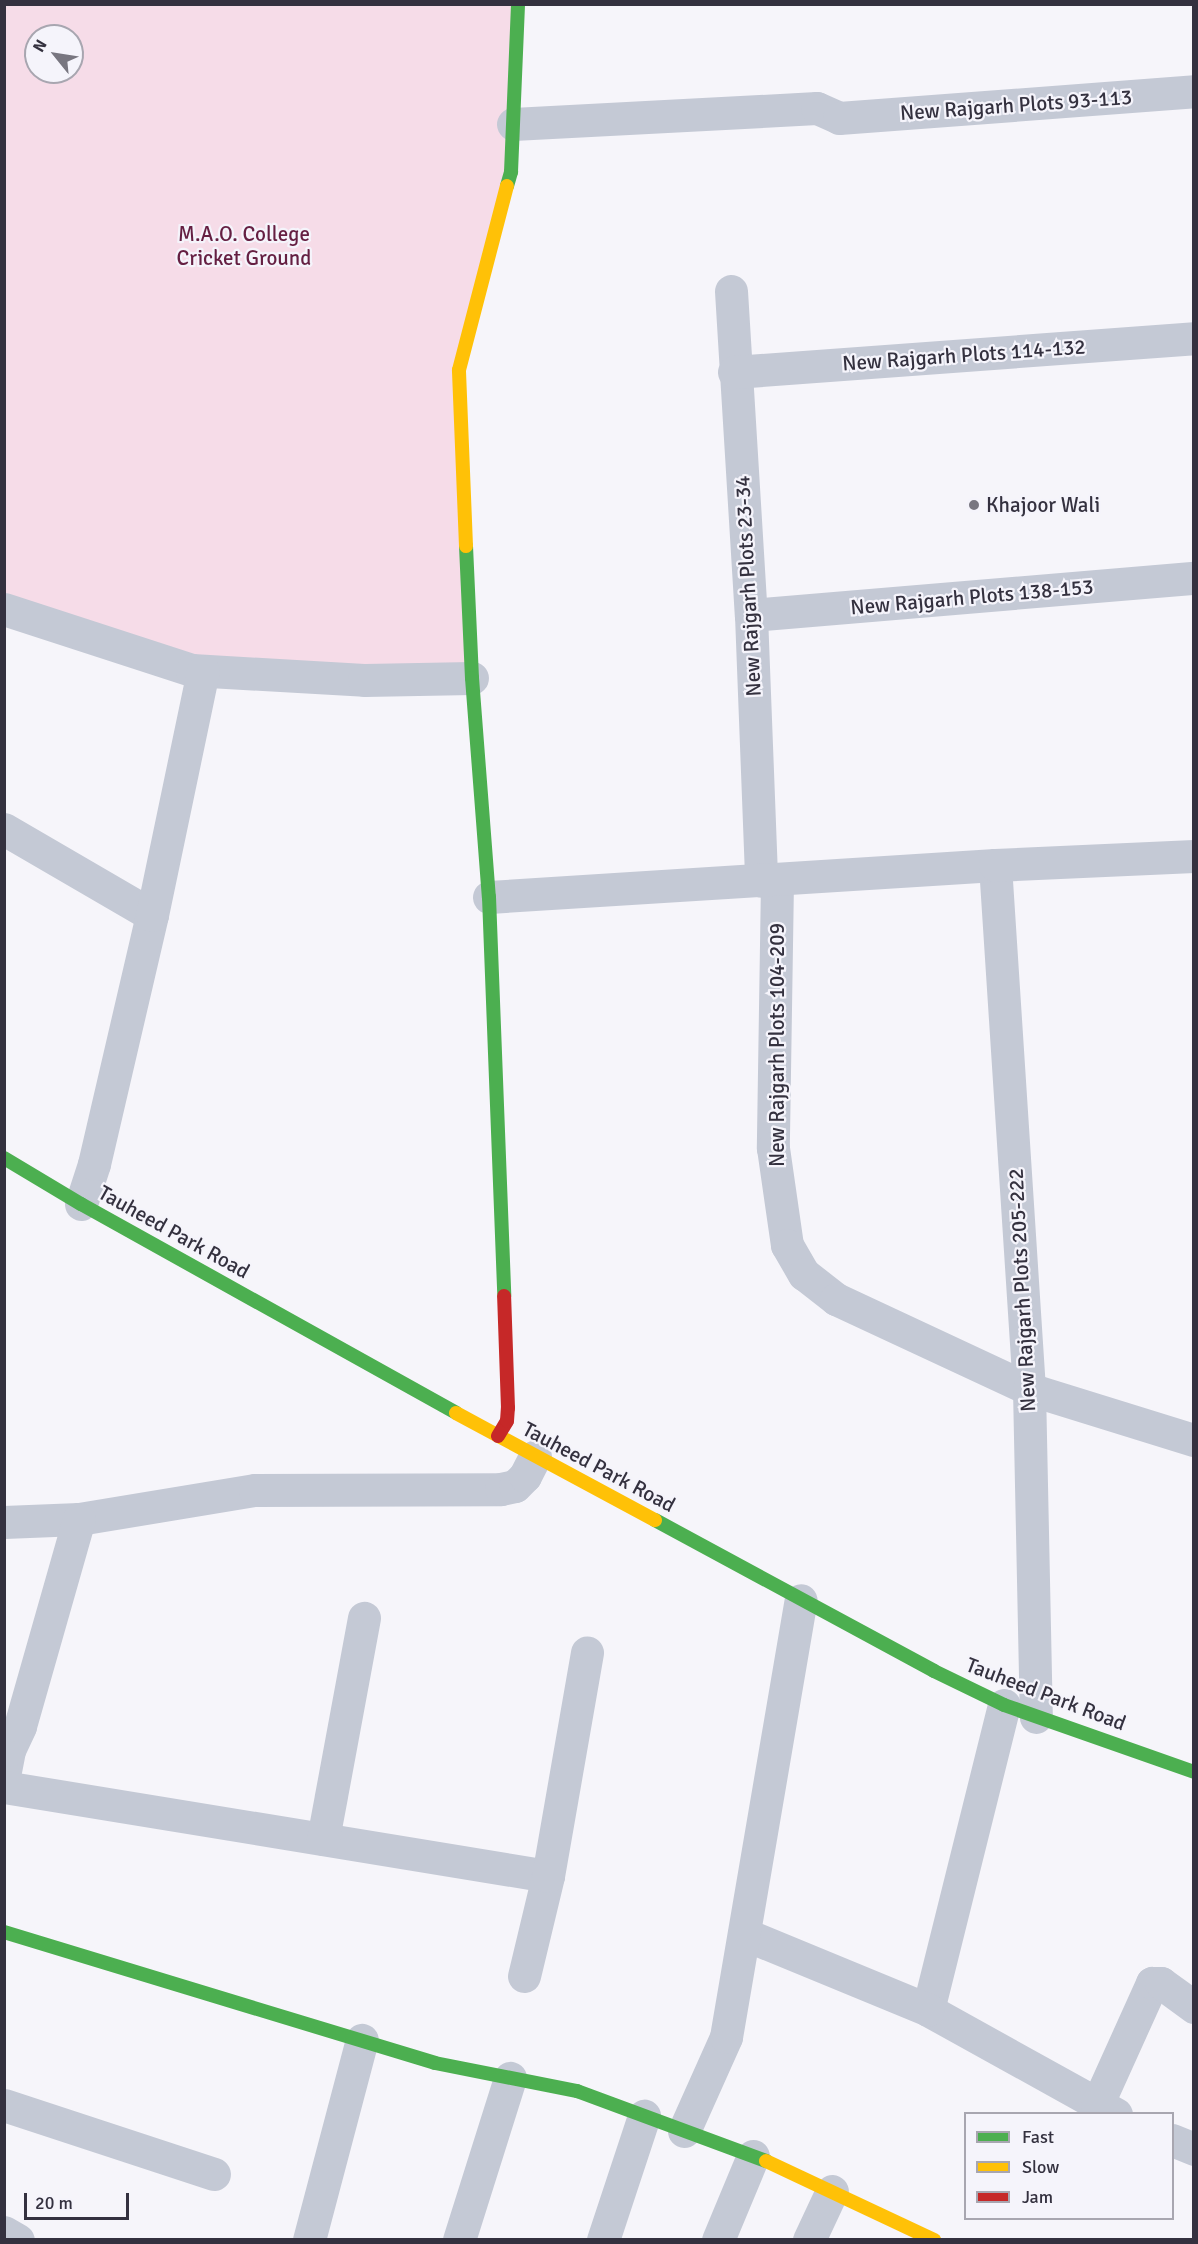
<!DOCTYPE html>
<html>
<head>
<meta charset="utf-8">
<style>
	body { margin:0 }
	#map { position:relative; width:1198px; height:2244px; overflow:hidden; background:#f6f5fa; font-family:Signika,sans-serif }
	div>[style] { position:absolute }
	.green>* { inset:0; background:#f6dce8 }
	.street>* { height:33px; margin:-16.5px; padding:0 16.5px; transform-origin:16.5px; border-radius:16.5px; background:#c4c9d5 }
	.fast>* { height:14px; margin:-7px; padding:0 7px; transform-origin:7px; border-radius:7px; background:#4caf50 }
	.slow>* { height:14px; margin:-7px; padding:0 7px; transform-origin:7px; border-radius:7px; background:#ffc107 }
	.jam>* { height:14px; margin:-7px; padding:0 7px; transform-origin:7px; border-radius:7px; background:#c62828 }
	.dots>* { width:16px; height:16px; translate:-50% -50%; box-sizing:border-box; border:3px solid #f5f4fb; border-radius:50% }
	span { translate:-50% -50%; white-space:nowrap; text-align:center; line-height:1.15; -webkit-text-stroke:4.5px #f5f4fb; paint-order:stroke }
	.street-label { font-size:21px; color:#34313f }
	.park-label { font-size:21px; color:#651f42 }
	.poi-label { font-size:21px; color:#34313f }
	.left { translate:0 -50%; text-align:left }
	.frame { position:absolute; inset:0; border:6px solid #34313f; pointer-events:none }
	.legend { position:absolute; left:964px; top:2112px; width:210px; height:108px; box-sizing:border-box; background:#f5f4fb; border:2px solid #a8a6b0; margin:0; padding:8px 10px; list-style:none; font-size:18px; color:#34313f }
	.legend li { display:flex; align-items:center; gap:12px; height:30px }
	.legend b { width:30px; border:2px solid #a8a6b0 }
	.north { position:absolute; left:24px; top:24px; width:60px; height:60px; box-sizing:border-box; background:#f5f4fb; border:2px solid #a8a6b0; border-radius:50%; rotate:300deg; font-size:16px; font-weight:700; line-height:24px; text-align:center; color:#34313f }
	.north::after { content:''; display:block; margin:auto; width:21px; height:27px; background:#787680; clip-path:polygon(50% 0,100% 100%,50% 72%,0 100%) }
	.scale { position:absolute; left:24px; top:2193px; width:105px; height:27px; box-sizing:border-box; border:3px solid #34313f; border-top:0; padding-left:8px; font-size:18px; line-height:21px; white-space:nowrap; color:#34313f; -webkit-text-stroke:4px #f5f4fb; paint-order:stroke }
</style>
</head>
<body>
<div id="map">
	<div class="green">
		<div style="clip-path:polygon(evenodd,5px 5px,518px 5px,511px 172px,459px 370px,472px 678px,203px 671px,5px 609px,5px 5px,36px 36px,72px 36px,72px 72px,36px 72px,36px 36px)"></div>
	</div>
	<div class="street">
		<div style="left:513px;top:124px;width:304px;rotate:-3deg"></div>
		<div style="left:817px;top:108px;width:24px;rotate:24deg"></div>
		<div style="left:839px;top:118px;width:356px;rotate:-4.3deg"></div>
		<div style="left:731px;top:291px;width:325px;rotate:86.5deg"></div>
		<div style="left:751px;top:615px;width:266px;rotate:87.8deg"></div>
		<div style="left:734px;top:372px;width:461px;rotate:-4.2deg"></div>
		<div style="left:4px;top:609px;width:198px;rotate:18deg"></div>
		<div style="left:192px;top:670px;width:172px;rotate:3.3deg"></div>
		<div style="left:364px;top:680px;width:108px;rotate:-1.1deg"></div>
		<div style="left:751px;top:615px;width:445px;rotate:-4.8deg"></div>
		<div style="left:4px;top:829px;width:171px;rotate:30.2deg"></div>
		<div style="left:995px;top:865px;width:525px;rotate:86.29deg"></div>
		<div style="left:1029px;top:1389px;width:328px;rotate:88.8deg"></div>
		<div style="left:777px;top:881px;width:267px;rotate:90.9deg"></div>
		<div style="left:773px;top:1148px;width:98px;rotate:81.8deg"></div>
		<div style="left:787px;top:1245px;width:34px;rotate:60deg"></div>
		<div style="left:804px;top:1274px;width:41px;rotate:38deg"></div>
		<div style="left:836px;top:1299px;width:213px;rotate:25deg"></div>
		<div style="left:1029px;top:1389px;width:173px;rotate:17.2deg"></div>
		<div style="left:489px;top:897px;width:507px;rotate:-3.62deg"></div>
		<div style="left:995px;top:865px;width:199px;rotate:-2.6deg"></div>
		<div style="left:81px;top:1204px;width:42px;rotate:-72deg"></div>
		<div style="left:94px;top:1164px;width:256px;rotate:-76.9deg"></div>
		<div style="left:152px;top:915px;width:249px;rotate:-78.2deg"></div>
		<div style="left:4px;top:1522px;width:75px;rotate:-2.3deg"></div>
		<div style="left:79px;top:1519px;width:178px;rotate:-9.4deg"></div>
		<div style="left:255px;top:1490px;width:246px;rotate:-0.2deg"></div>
		<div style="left:501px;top:1489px;width:14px;rotate:-12deg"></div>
		<div style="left:515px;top:1486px;width:14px;rotate:-45deg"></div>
		<div style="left:525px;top:1476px;width:22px;rotate:-63deg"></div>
		<div style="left:1004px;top:1705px;width:314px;rotate:104deg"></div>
		<div style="left:928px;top:2010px;width:215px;rotate:29deg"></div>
		<div style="left:4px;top:1776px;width:26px;rotate:-79deg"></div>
		<div style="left:9px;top:1750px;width:26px;rotate:-65deg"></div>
		<div style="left:20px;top:1726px;width:215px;rotate:-74.1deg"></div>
		<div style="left:4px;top:1787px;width:551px;rotate:9.29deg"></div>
		<div style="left:323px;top:1839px;width:225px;rotate:-79.5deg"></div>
		<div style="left:744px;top:1934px;width:199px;rotate:22.4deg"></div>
		<div style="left:524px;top:1976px;width:103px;rotate:-76.5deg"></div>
		<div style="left:548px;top:1876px;width:227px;rotate:-80.1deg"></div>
		<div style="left:4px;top:2105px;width:221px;rotate:18.2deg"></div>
		<div style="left:1097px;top:2105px;width:134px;rotate:-65.7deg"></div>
		<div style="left:1152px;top:1983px;width:9px"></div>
		<div style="left:1161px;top:1983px;width:41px;rotate:36deg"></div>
		<div style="left:684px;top:2131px;width:103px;rotate:-65.9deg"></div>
		<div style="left:726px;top:2037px;width:443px;rotate:-80.3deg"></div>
		<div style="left:1172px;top:2140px;width:24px;rotate:22deg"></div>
		<div style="left:4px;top:2232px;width:16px;rotate:30deg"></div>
		<div style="left:309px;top:2240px;width:207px;rotate:-75.2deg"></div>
		<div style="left:459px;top:2240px;width:170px;rotate:-72.5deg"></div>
		<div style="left:603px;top:2240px;width:131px;rotate:-71.7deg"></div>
		<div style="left:718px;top:2240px;width:91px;rotate:-67.4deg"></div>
		<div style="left:809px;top:2240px;width:54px;rotate:-64.9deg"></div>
	</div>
	<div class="fast">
		<div style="left:507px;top:186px;width:15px;rotate:-74deg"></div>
		<div style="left:511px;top:172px;width:168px;rotate:-87.6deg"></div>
		<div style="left:466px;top:546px;width:132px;rotate:87.4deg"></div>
		<div style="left:472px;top:678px;width:220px;rotate:85.6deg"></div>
		<div style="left:489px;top:897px;width:399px;rotate:87.8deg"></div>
		<div style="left:4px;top:1158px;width:90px;rotate:30.9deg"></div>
		<div style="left:81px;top:1204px;width:429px;rotate:29.1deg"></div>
		<div style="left:655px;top:1520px;width:317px;rotate:28.4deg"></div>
		<div style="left:934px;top:1671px;width:78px;rotate:25.9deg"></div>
		<div style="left:1004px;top:1705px;width:201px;rotate:19.4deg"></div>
		<div style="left:4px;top:1932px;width:450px;rotate:16.9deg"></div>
		<div style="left:435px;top:2063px;width:145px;rotate:11.2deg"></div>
		<div style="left:577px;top:2091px;width:202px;rotate:20.3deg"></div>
	</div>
	<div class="slow">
		<div style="left:466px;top:546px;width:176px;rotate:-92.3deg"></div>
		<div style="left:459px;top:370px;width:190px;rotate:-75.4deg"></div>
		<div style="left:456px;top:1413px;width:226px;rotate:28.3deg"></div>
		<div style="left:766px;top:2161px;width:186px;rotate:25.2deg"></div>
	</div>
	<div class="jam">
		<div style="left:498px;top:1436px;width:17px;rotate:-59deg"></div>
		<div style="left:507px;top:1421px;width:13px;rotate:-86deg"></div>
		<div style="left:508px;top:1408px;width:112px;rotate:-92deg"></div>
	</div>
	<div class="dots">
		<div style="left:974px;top:505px;background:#787680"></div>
	</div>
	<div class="street-label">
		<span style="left:1016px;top:105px;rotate:-4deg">New Rajgarh Plots 93-113</span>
		<span style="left:964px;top:355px;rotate:-4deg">New Rajgarh Plots 114-132</span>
		<span style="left:748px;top:586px;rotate:-93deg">New Rajgarh Plots 23-34</span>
		<span style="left:972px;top:597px;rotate:-5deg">New Rajgarh Plots 138-153</span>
		<span style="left:777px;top:1045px;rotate:-90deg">New Rajgarh Plots 104-209</span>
		<span style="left:174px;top:1232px;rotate:29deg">Tauheed Park Road</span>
		<span style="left:1022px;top:1290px;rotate:-93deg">New Rajgarh Plots 205-222</span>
		<span style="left:599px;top:1467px;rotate:28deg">Tauheed Park Road</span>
		<span style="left:1046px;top:1694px;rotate:21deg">Tauheed Park Road</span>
	</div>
	<div class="park-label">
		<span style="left:244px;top:246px">M.A.O. College<br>Cricket Ground</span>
	</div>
	<div class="poi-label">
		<span class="left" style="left:986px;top:505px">Khajoor Wali</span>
	</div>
	<div class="frame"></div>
	<ul class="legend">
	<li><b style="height:8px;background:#4caf50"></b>Fast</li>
	<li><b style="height:8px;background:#ffc107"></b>Slow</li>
	<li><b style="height:8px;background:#c62828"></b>Jam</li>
	</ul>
	<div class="north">N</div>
	<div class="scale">20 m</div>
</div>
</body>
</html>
